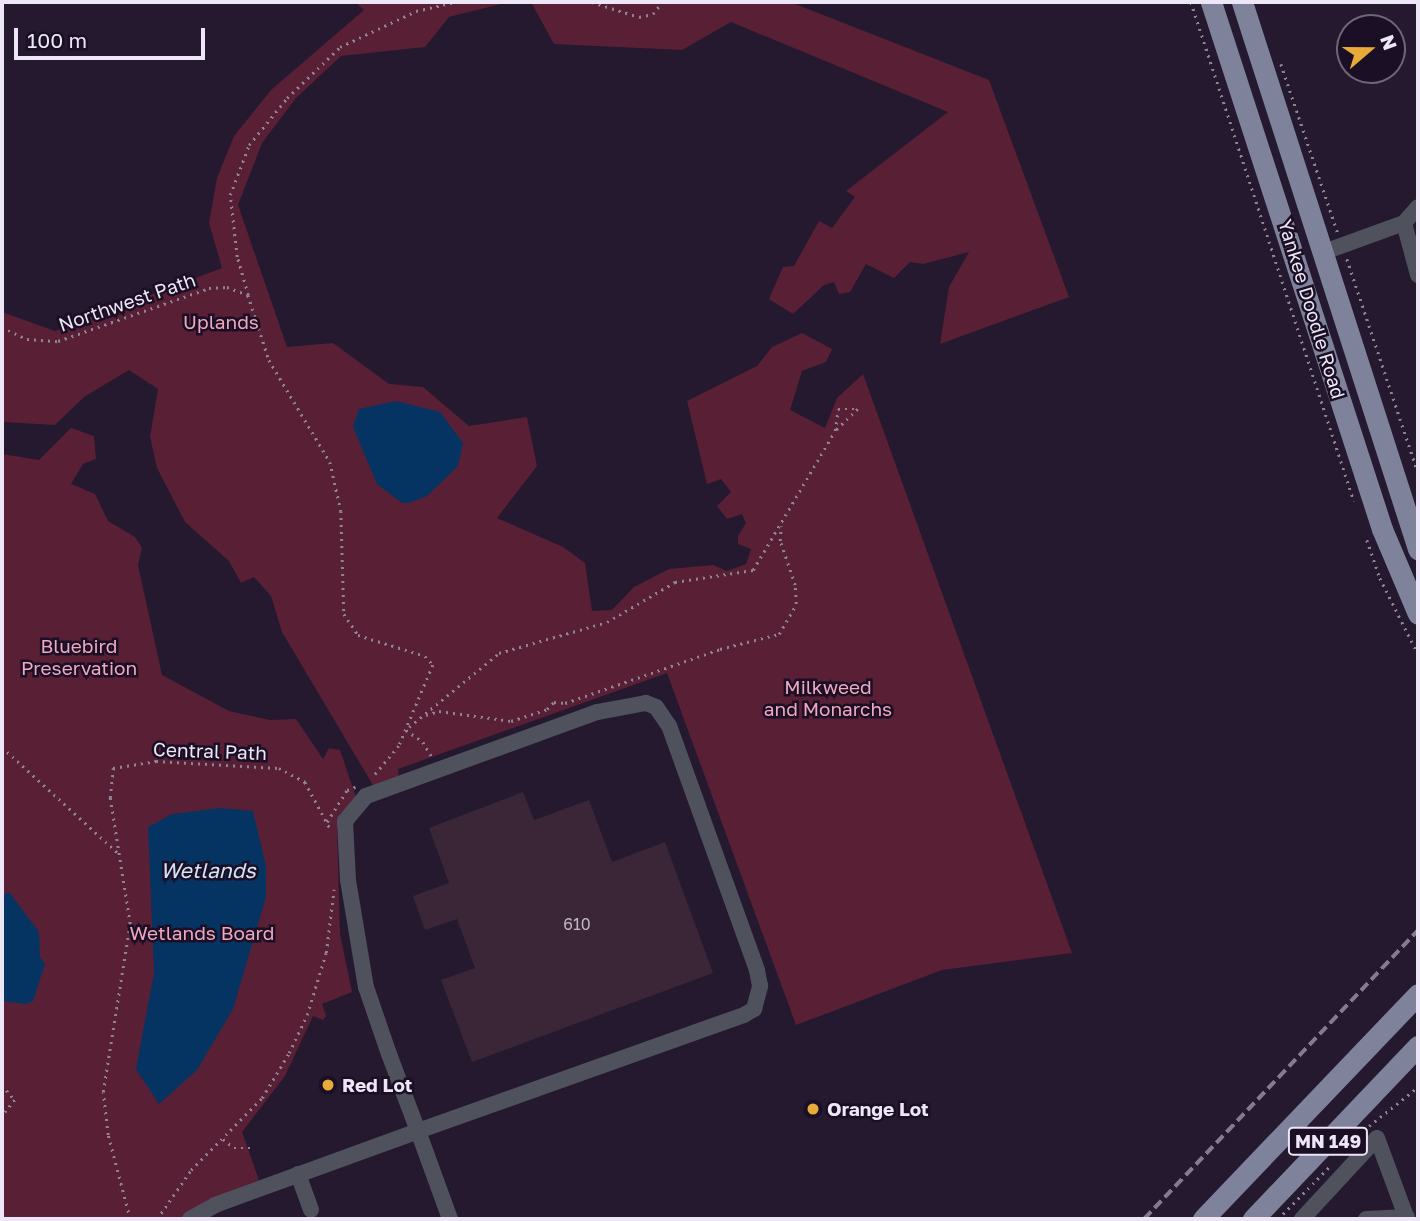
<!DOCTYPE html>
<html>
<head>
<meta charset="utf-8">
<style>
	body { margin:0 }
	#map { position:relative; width:1420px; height:1221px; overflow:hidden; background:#24192f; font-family:"Golos Text",sans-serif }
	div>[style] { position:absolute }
	.green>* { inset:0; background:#591f35 }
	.water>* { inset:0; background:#053463 }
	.building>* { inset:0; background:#3b2638 }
	.path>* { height:2.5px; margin-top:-1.25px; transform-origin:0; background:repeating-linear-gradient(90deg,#8d8497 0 2px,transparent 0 7px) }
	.minor>* { height:16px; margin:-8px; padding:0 8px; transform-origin:8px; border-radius:8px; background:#4f515d }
	.major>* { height:21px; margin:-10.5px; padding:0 10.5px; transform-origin:10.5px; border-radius:10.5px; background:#7f829b }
	.rail>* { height:3.5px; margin-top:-1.75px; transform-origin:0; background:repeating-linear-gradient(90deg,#847b8e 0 10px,transparent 0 15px) }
	.dots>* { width:19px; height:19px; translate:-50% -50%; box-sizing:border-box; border:4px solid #1a0f25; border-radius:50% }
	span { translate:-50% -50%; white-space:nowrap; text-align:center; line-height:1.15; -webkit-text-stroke:5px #1a0f25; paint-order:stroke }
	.number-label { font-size:16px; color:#c0b6c6 }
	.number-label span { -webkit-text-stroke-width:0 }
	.shield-label span { padding:2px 5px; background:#1a0f25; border:2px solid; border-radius:5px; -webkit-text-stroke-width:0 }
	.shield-label { font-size:18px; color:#ede6f6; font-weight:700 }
	.street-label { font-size:19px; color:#ede6f6 }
	.park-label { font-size:19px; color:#f1a8be }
	.poi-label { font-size:19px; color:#ede6f6; font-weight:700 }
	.left { translate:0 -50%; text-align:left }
	.water-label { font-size:21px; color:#d4e3f6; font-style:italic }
	.frame { position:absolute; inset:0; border:4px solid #ede6f6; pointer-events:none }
	.north { position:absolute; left:1336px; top:14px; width:70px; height:70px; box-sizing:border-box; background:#1a0f25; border:2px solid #6e6579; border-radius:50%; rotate:70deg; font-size:19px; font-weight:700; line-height:28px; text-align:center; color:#ede6f6 }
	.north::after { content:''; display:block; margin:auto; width:24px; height:32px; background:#e8ab37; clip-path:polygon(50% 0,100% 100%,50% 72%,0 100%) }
	.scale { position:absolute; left:14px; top:28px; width:191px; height:32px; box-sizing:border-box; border:4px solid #ede6f6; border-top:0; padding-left:9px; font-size:21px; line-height:24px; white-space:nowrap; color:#ede6f6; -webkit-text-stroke:5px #1a0f25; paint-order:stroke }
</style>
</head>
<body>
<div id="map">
	<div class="green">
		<div style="clip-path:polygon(355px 2px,509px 2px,449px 17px,425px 47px,341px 56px,296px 98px,262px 143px,238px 205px,287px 347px,333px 343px,389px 384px,423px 387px,469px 426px,527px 417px,537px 466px,497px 518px,563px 547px,585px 563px,592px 611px,612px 610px,634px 587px,669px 569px,713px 565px,727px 571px,746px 564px,751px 549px,738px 544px,738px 536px,746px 523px,742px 514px,727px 519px,717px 506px,731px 492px,721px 479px,707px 484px,687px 401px,757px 366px,772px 347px,802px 333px,832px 349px,826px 362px,802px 371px,790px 410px,825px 428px,837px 398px,863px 374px,1072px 953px,942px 970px,796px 1025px,667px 673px,398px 769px,399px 778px,374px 787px,282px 632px,271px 596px,254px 577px,241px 583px,229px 561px,185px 522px,157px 468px,150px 437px,158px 389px,129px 370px,84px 397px,55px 425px,2px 422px,2px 312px,55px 331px,222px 268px,209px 223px,217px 178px,234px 136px,271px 90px,364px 10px)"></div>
		<div style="clip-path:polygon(531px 2px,790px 2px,989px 80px,1069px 297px,940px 344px,949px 287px,969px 252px,923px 264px,910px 262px,894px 278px,866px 264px,850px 292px,839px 294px,834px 282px,824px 285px,793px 314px,769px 299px,783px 267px,794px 266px,819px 221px,832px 228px,855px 197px,846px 191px,948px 112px,731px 22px,682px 50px,554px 44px)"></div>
		<div style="clip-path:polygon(71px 428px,94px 436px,96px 459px,83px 464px,71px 484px,95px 494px,108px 521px,135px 537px,142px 548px,138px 565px,162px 675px,229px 711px,270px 720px,296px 719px,323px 759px,329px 748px,340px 750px,356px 797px,337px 828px,340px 934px,352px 992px,322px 1004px,326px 1016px,323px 1020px,313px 1016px,285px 1076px,242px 1132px,259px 1180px,208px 1200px,179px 1219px,2px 1219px,2px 454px,39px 460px)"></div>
	</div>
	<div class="water">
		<div style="clip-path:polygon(396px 401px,440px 412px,463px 443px,458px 466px,427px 496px,409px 503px,402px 503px,377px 484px,353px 427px,359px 409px)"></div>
		<div style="clip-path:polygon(221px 808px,253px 811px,266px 866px,266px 897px,233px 1009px,197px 1070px,159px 1104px,136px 1069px,154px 973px,148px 827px,172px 814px)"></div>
		<div style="clip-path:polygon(9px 892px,39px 932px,40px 957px,45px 964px,33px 1001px,26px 1004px,2px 1001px,2px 896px)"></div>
	</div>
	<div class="building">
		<div style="clip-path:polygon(523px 792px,534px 820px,589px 800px,612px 862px,665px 842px,713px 973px,472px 1062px,441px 980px,475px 968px,457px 919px,425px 930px,413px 896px,449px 883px,429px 828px)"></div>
	</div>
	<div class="path">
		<div style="left:592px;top:2px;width:49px;rotate:17.7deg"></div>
		<div style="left:639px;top:17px;width:14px;rotate:-12deg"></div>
		<div style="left:653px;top:14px;width:15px;rotate:-53deg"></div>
		<div style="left:1191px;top:2px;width:525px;rotate:71.91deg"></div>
		<div style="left:1281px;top:64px;width:178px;rotate:71.4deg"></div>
		<div style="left:1347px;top:259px;width:225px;rotate:71.6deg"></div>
		<div style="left:248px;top:295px;width:40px;rotate:-106deg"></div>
		<div style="left:237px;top:257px;width:62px;rotate:-96.4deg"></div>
		<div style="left:230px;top:195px;width:53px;rotate:-69.2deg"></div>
		<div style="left:249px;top:145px;width:60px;rotate:-51deg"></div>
		<div style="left:287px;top:98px;width:74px;rotate:-43.9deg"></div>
		<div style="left:340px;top:47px;width:84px;rotate:-25.3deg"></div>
		<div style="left:416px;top:11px;width:39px;rotate:-13deg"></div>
		<div style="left:2px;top:327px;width:28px;rotate:26deg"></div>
		<div style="left:27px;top:339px;width:31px;rotate:4deg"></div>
		<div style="left:58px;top:341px;width:160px;rotate:-19.3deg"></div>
		<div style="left:209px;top:288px;width:18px;rotate:-3deg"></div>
		<div style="left:227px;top:287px;width:22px;rotate:21deg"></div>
		<div style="left:248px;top:295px;width:68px;rotate:72.1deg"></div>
		<div style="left:269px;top:360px;width:119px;rotate:59.1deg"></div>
		<div style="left:330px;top:462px;width:50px;rotate:77.3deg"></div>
		<div style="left:341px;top:511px;width:103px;rotate:88.3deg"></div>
		<div style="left:344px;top:614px;width:25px;rotate:56deg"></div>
		<div style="left:358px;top:635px;width:70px;rotate:17.4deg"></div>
		<div style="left:425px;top:656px;width:12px;rotate:48deg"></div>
		<div style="left:433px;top:665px;width:88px;rotate:112.8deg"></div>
		<div style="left:399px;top:746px;width:40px;rotate:130deg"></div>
		<div style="left:1367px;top:540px;width:40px;rotate:71.1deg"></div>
		<div style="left:1380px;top:578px;width:85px;rotate:63.4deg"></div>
		<div style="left:426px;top:715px;width:14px;rotate:-17deg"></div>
		<div style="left:439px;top:711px;width:73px;rotate:7.9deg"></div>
		<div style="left:511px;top:721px;width:38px;rotate:-18deg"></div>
		<div style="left:547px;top:709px;width:10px;rotate:-45deg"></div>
		<div style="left:554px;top:702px;width:11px;rotate:5deg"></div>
		<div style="left:565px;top:703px;width:164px;rotate:-19.2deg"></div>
		<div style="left:720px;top:649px;width:61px;rotate:-14.3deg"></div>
		<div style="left:779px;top:634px;width:34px;rotate:-60deg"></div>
		<div style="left:796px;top:604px;width:19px;rotate:-93deg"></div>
		<div style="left:795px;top:585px;width:46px;rotate:-108.8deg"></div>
		<div style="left:780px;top:541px;width:15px;rotate:-86deg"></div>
		<div style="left:409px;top:727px;width:117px;rotate:-39.4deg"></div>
		<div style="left:499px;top:653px;width:112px;rotate:-16deg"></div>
		<div style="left:607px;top:622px;width:79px;rotate:-30.5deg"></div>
		<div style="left:675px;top:582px;width:79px;rotate:-8.7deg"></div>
		<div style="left:753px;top:570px;width:161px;rotate:-59.5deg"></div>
		<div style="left:835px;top:431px;width:22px;rotate:-82deg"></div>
		<div style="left:838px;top:409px;width:20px"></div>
		<div style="left:858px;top:409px;width:32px;rotate:136deg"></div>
		<div style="left:406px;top:730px;width:21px;rotate:35deg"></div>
		<div style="left:423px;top:742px;width:17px;rotate:59deg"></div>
		<div style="left:2px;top:747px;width:157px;rotate:42.4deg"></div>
		<div style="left:327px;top:822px;width:38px;rotate:-58deg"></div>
		<div style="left:347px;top:790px;width:9px;rotate:-21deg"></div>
		<div style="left:2px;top:1085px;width:20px;rotate:49deg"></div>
		<div style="left:15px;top:1100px;width:21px;rotate:129deg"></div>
		<div style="left:1369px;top:1126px;width:63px;rotate:-38.5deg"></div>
		<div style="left:223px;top:1139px;width:14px;rotate:39deg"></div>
		<div style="left:234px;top:1148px;width:18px"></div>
		<div style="left:130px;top:1219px;width:87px;rotate:-104.7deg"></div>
		<div style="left:108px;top:1135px;width:43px;rotate:-96.6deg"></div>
		<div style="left:103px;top:1092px;width:170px;rotate:-80.9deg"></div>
		<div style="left:130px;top:924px;width:128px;rotate:-99deg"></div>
		<div style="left:110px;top:798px;width:30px;rotate:-84deg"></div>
		<div style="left:113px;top:768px;width:44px;rotate:-9.2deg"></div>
		<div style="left:156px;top:761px;width:123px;rotate:3.3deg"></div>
		<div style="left:279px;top:768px;width:30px;rotate:28deg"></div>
		<div style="left:305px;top:782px;width:55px;rotate:61.6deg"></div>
		<div style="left:157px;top:1219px;width:60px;rotate:-55.2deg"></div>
		<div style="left:191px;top:1170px;width:101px;rotate:-45.4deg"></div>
		<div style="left:262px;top:1098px;width:52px;rotate:-59deg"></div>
		<div style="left:289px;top:1053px;width:42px;rotate:-64.7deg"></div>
		<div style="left:307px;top:1015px;width:65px;rotate:-73deg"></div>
		<div style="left:326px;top:953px;width:64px;rotate:-82.9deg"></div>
		<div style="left:1278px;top:1219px;width:74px;rotate:-45.5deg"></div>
	</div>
	<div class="minor">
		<div style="left:1404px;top:223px;width:54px;rotate:74.9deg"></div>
		<div style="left:1324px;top:252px;width:85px;rotate:-19.9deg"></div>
		<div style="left:1404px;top:223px;width:21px;rotate:-49deg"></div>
		<div style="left:298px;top:1174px;width:38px;rotate:70deg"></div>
		<div style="left:190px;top:1219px;width:29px;rotate:-29deg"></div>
		<div style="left:215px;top:1205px;width:216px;rotate:-20deg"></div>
		<div style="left:418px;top:1131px;width:346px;rotate:-19.6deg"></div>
		<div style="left:744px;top:1015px;width:12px;rotate:-31deg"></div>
		<div style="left:754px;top:1009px;width:24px;rotate:-75deg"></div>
		<div style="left:760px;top:986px;width:16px;rotate:-101deg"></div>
		<div style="left:757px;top:970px;width:259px;rotate:-109.8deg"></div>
		<div style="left:669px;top:726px;width:23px;rotate:-124deg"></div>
		<div style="left:656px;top:707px;width:11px;rotate:-158deg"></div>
		<div style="left:646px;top:703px;width:50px;rotate:169.6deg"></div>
		<div style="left:597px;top:712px;width:246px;rotate:160deg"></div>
		<div style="left:366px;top:796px;width:33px;rotate:130deg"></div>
		<div style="left:345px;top:821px;width:59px;rotate:87.1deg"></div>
		<div style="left:348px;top:880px;width:109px;rotate:80.5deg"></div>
		<div style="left:366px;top:987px;width:71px;rotate:71.1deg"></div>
		<div style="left:389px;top:1054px;width:82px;rotate:69.4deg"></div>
		<div style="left:418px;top:1131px;width:94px;rotate:70deg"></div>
		<div style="left:1302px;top:1219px;width:110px;rotate:-47.2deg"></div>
		<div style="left:1377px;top:1138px;width:86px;rotate:69.7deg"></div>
		<div style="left:1366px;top:1219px;width:41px;rotate:-2.8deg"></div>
	</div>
	<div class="major">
		<div style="left:1211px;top:2px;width:554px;rotate:72.02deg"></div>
		<div style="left:1382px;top:529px;width:92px;rotate:67deg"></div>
		<div style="left:1242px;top:2px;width:575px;rotate:72.16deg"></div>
		<div style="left:1203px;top:1219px;width:311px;rotate:-46.3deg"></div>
		<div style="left:1253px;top:1219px;width:239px;rotate:-46.4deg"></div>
	</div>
	<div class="rail">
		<div style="left:1144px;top:1219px;width:398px;rotate:-46.5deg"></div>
	</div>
	<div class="dots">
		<div style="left:328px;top:1085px;background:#e8ab37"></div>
		<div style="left:813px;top:1109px;background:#e8ab37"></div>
	</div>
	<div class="number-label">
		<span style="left:577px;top:924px">610</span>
	</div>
	<div class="shield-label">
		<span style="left:1328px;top:1141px">MN 149</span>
	</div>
	<div class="street-label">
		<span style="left:127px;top:302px;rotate:-19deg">Northwest Path</span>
		<span style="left:1312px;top:309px;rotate:73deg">Yankee Doodle Road</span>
		<span style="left:210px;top:751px;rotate:2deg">Central Path</span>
	</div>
	<div class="park-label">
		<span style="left:221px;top:322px">Uplands</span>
		<span style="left:79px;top:657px">Bluebird<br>Preservation</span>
		<span style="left:828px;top:698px">Milkweed<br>and Monarchs</span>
		<span style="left:202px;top:933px">Wetlands Board</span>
	</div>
	<div class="poi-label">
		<span class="left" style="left:342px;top:1085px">Red Lot</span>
		<span class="left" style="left:827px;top:1109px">Orange Lot</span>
	</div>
	<div class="water-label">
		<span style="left:208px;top:870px">Wetlands</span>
	</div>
	<div class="frame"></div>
	<div class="north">N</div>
	<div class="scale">100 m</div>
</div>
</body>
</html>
